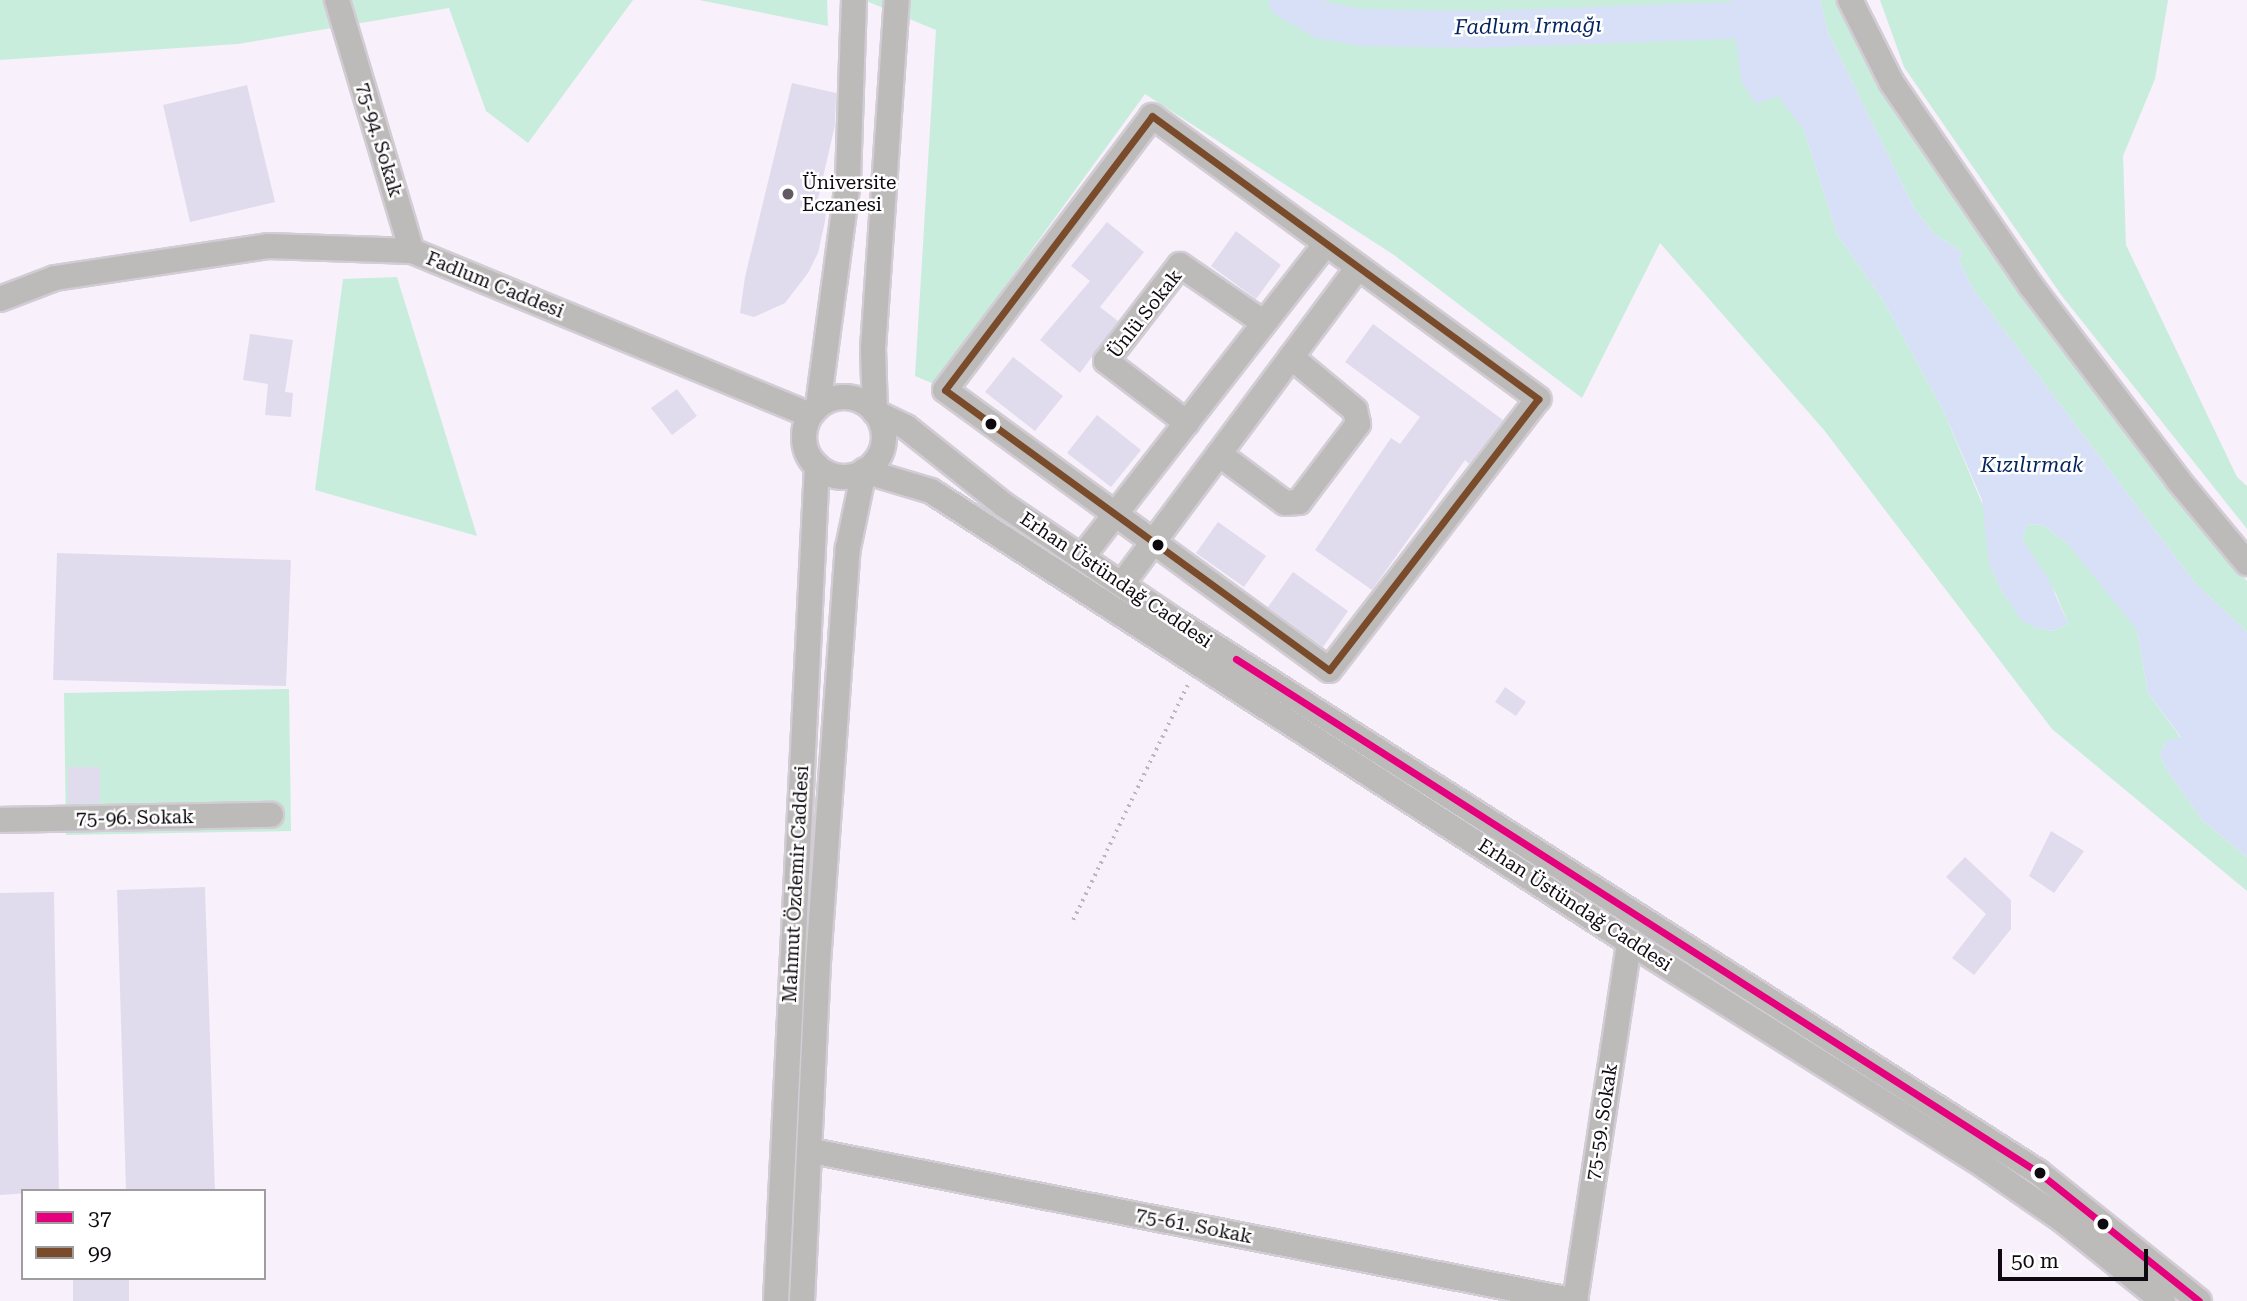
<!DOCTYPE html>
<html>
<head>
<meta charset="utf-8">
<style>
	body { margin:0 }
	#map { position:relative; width:2247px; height:1301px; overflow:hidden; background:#f8f0fa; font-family:"Roboto Serif",serif }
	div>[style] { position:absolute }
	.green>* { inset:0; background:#c8eddc }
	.water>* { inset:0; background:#d7e0f6 }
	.river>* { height:37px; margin:-18.5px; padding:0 18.5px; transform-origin:18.5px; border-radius:18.5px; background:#d7e0f6 }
	.building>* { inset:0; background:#e1dbee }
	.path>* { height:3.5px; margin-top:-1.75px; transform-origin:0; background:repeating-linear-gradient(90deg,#bbb6b9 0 2px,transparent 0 7px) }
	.roads { filter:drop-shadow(2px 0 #d2ccd4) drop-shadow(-2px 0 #d2ccd4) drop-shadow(0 2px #d2ccd4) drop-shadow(0 -2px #d2ccd4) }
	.minor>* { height:24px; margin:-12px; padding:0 12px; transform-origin:12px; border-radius:12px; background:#bdbaba }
	.minor>.ring { margin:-12px; padding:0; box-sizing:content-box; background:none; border:24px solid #bdbaba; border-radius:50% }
	.bus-1>* { height:7px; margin:-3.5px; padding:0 3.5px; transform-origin:3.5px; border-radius:3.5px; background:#e5007d }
	.bus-2>* { height:7px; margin:-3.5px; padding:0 3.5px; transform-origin:3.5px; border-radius:3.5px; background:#7a4b2a }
	.dots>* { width:19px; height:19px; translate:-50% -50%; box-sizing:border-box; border:4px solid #fff; border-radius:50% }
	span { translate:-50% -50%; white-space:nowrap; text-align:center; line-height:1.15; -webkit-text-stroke:5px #fff; paint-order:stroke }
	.street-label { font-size:19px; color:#0f0a10 }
	.poi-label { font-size:19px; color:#0f0a10 }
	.left { translate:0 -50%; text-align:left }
	.water-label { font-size:21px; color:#05255e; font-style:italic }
	.legend { position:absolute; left:21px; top:1189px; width:245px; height:91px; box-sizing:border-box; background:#fff; border:2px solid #9f9d9f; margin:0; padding:9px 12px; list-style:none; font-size:21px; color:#0f0a10 }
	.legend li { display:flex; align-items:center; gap:14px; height:35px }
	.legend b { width:35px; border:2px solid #9f9d9f }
	.scale { position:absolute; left:1998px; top:1249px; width:150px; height:32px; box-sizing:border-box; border:4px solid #0f0a10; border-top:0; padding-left:9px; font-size:21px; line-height:24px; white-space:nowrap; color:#0f0a10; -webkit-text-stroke:5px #fff; paint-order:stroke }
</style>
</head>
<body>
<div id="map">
	<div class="green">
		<div style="clip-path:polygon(0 0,633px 0,528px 143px,486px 111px,449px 8px,238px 44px,0 60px)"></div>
		<div style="clip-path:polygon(699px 0,827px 0,828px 26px)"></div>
		<div style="clip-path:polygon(864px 0,1731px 0,1778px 95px,1804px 130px,1837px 234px,1883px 300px,1944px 412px,1987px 515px,1989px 564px,2003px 593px,2022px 620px,2037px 628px,2053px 631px,2068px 624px,2056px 594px,2022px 539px,2027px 524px,2043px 525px,2067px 543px,2128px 617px,2137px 630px,2148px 693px,2181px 738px,2166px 741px,2160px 754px,2166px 769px,2203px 821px,2247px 857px,2247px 891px,2052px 729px,1824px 430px,1660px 243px,1582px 398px,1394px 255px,1145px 94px,934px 384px,915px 376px,936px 30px)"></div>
		<div style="clip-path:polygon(1820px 0,1838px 0,1882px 89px,2169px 487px,2247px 581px,2247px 632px,2195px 583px,1973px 289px,1959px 261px,1962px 252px,1934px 234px,1914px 208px,1828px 33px)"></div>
		<div style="clip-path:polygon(1880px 0,2168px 0,2155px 79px,2123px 156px,2126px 245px,2237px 477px,2247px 486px,2247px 529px,2062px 296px,1904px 67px)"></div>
		<div style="clip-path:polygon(397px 277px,477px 536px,315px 490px,343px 279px)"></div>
		<div style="clip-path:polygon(289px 689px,291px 831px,66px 835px,64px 693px)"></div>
	</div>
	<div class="water">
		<div style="clip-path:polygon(1731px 0,1820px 0,1828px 33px,1914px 208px,1934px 234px,1962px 252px,1959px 261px,1973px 289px,2195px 583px,2247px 632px,2247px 857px,2203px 821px,2166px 769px,2160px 754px,2166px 741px,2181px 737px,2148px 693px,2137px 630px,2067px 543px,2043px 525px,2027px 524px,2022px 539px,2049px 580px,2068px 624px,2053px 631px,2037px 628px,2022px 621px,2003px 593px,1989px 564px,1982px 500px,1944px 412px,1883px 300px,1837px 234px,1804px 130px,1778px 96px,1756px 104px,1741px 81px)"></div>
	</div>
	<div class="river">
		<div style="left:1287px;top:0;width:40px;rotate:29.7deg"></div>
		<div style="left:1322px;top:20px;width:39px;rotate:10deg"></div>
		<div style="left:1360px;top:27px;width:120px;rotate:1deg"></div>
		<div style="left:1480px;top:29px;width:294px;rotate:-2.1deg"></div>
	</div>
	<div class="building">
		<div style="clip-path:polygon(792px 83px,836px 93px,835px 125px,816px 208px,826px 212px,825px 221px,818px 253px,808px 273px,785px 303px,754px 317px,740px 313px,745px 277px)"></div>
		<div style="clip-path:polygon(247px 85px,275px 202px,190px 222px,163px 105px)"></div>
		<div style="clip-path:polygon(1107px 222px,1144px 252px,1100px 307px,1118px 321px,1080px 373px,1040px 340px,1090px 281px,1071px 266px)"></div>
		<div style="clip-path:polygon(1236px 231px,1281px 265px,1256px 299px,1211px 266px)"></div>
		<div style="clip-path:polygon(1373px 324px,1503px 420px,1469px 464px,1465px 460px,1372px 590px,1315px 550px,1391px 438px,1400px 444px,1420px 417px,1345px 362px)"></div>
		<div style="clip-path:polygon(250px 334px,293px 340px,285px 392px,293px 393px,291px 417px,265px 415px,268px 384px,243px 380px)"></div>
		<div style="clip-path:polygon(1013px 357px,1063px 396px,1035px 431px,985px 392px)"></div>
		<div style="clip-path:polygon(677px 389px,697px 416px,672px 435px,651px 408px)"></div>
		<div style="clip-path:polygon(1097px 415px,1141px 450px,1111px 487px,1067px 453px)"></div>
		<div style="clip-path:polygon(1218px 522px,1266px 556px,1244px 587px,1196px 553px)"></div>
		<div style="clip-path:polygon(57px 553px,291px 560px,286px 686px,53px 680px)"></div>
		<div style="clip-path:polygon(1293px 572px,1348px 611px,1323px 647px,1268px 607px)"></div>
		<div style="clip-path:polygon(1505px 687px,1526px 702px,1516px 716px,1495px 702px)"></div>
		<div style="clip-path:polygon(68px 767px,100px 767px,100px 803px,68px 804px)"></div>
		<div style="clip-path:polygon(2051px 831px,2084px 851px,2054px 893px,2029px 876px)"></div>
		<div style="clip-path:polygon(1965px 857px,2011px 900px,2011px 929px,1974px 975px,1952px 958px,1986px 914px,1946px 877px)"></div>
		<div style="clip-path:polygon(205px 887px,215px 1191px,126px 1191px,117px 890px)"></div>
		<div style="clip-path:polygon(54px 892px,59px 1191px,0 1195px,0 893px)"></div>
		<div style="clip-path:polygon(73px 1278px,129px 1278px,129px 1301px,73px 1301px)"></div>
	</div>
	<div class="path">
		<div style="left:1073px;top:920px;width:263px;rotate:-64deg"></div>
	</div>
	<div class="roads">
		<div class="minor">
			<div style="left:337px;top:0;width:262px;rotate:73.4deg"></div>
			<div style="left:1850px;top:0;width:93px;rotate:63.2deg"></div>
			<div style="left:1892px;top:83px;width:246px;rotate:55.6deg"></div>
			<div style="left:2031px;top:286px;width:243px;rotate:52.8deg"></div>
			<div style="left:2178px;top:480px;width:108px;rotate:50.3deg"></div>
			<div style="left:1152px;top:116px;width:479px;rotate:36.2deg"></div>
			<div style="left:1538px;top:399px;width:342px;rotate:127.6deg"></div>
			<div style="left:1329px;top:670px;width:475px;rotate:-143.9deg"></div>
			<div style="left:945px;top:390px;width:343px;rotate:-52.9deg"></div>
			<div style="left:0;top:299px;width:59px;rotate:-20.9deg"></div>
			<div style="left:55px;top:278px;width:215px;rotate:-8.5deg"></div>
			<div style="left:268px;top:246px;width:144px;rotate:2deg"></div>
			<div style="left:412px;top:251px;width:430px;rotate:22.4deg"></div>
			<div class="ring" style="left:804px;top:397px;width:56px;height:56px"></div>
			<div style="left:818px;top:406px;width:228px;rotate:-82.4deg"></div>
			<div style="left:848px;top:180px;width:180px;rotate:-88.1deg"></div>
			<div style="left:875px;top:412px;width:34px;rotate:26deg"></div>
			<div style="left:906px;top:427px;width:125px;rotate:38.5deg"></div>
			<div style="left:1004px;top:505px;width:212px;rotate:34.1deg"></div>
			<div style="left:1180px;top:624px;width:1018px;rotate:32.57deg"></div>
			<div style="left:2038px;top:1172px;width:206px;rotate:38.7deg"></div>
			<div style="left:875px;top:412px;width:63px;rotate:-91.8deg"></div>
			<div style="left:873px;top:349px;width:350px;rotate:-86.1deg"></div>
			<div style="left:1187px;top:423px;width:102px;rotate:-142.6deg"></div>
			<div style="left:1106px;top:361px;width:121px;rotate:-52.4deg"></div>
			<div style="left:1180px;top:265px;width:102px;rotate:34.6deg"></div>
			<div style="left:1219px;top:454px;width:82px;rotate:36.6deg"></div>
			<div style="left:1285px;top:503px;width:14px;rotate:-4deg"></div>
			<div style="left:1299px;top:502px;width:98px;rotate:-52.9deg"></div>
			<div style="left:1358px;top:424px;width:14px;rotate:-102deg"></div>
			<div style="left:1355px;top:410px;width:83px;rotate:-140.4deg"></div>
			<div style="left:864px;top:471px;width:70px;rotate:16.6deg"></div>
			<div style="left:931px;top:491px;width:831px;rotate:32.87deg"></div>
			<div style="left:1629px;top:942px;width:408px;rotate:32.2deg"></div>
			<div style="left:1974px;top:1159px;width:106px;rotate:34.6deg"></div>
			<div style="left:2061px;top:1219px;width:131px;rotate:38.8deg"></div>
			<div style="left:1082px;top:557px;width:395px;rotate:-52.1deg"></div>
			<div style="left:1122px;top:584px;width:395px;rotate:-53.3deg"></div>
			<div style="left:0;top:820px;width:271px;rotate:-1.1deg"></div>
			<div style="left:812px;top:1151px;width:778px;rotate:11.12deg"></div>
			<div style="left:776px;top:1301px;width:836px;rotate:-87.19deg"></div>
			<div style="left:802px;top:1301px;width:339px;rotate:-87.3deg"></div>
			<div style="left:818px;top:962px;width:415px;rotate:-85.9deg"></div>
			<div style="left:848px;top:548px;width:79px;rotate:-78.3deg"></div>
			<div style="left:1575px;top:1301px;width:363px;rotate:-81.4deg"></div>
		</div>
	</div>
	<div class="bus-1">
		<div style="left:1236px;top:659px;width:952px;rotate:32.61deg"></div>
		<div style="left:2038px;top:1172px;width:206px;rotate:38.7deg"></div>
	</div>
	<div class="bus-2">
		<div style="left:1152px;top:116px;width:479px;rotate:36.2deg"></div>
		<div style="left:1538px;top:399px;width:342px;rotate:127.6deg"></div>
		<div style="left:1329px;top:670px;width:475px;rotate:-143.9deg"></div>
		<div style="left:945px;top:390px;width:343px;rotate:-52.9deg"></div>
	</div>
	<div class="dots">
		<div style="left:788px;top:194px;background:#615a62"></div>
		<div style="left:991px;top:424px;background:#0f0a10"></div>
		<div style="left:1158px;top:545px;background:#0f0a10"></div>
		<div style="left:2040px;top:1173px;background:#0f0a10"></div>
		<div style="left:2103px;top:1224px;background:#0f0a10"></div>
	</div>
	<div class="street-label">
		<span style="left:379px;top:140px;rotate:73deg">75-94. Sokak</span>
		<span style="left:495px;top:285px;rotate:22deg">Fadlum Caddesi</span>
		<span style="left:1145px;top:314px;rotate:-52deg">Ünlü Sokak</span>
		<span style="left:1116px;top:580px;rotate:34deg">Erhan Üstündağ Caddesi</span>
		<span style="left:135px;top:818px;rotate:-1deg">75-96. Sokak</span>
		<span style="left:796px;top:884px;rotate:-87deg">Mahmut Özdemir Caddesi</span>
		<span style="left:1575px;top:905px;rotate:33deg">Erhan Üstündağ Caddesi</span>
		<span style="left:1602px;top:1122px;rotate:-81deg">75-59. Sokak</span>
		<span style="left:1194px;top:1226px;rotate:11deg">75-61. Sokak</span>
	</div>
	<div class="poi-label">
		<span class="left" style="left:802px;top:194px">Üniversite<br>Eczanesi</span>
	</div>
	<div class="water-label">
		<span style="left:1528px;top:26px;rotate:-1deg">Fadlum Irmağı</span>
		<span style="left:2032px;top:465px">Kızılırmak</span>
	</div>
	<ul class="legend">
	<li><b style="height:9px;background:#e5007d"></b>37</li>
	<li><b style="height:9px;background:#7a4b2a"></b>99</li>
	</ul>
	<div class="scale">50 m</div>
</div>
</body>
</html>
